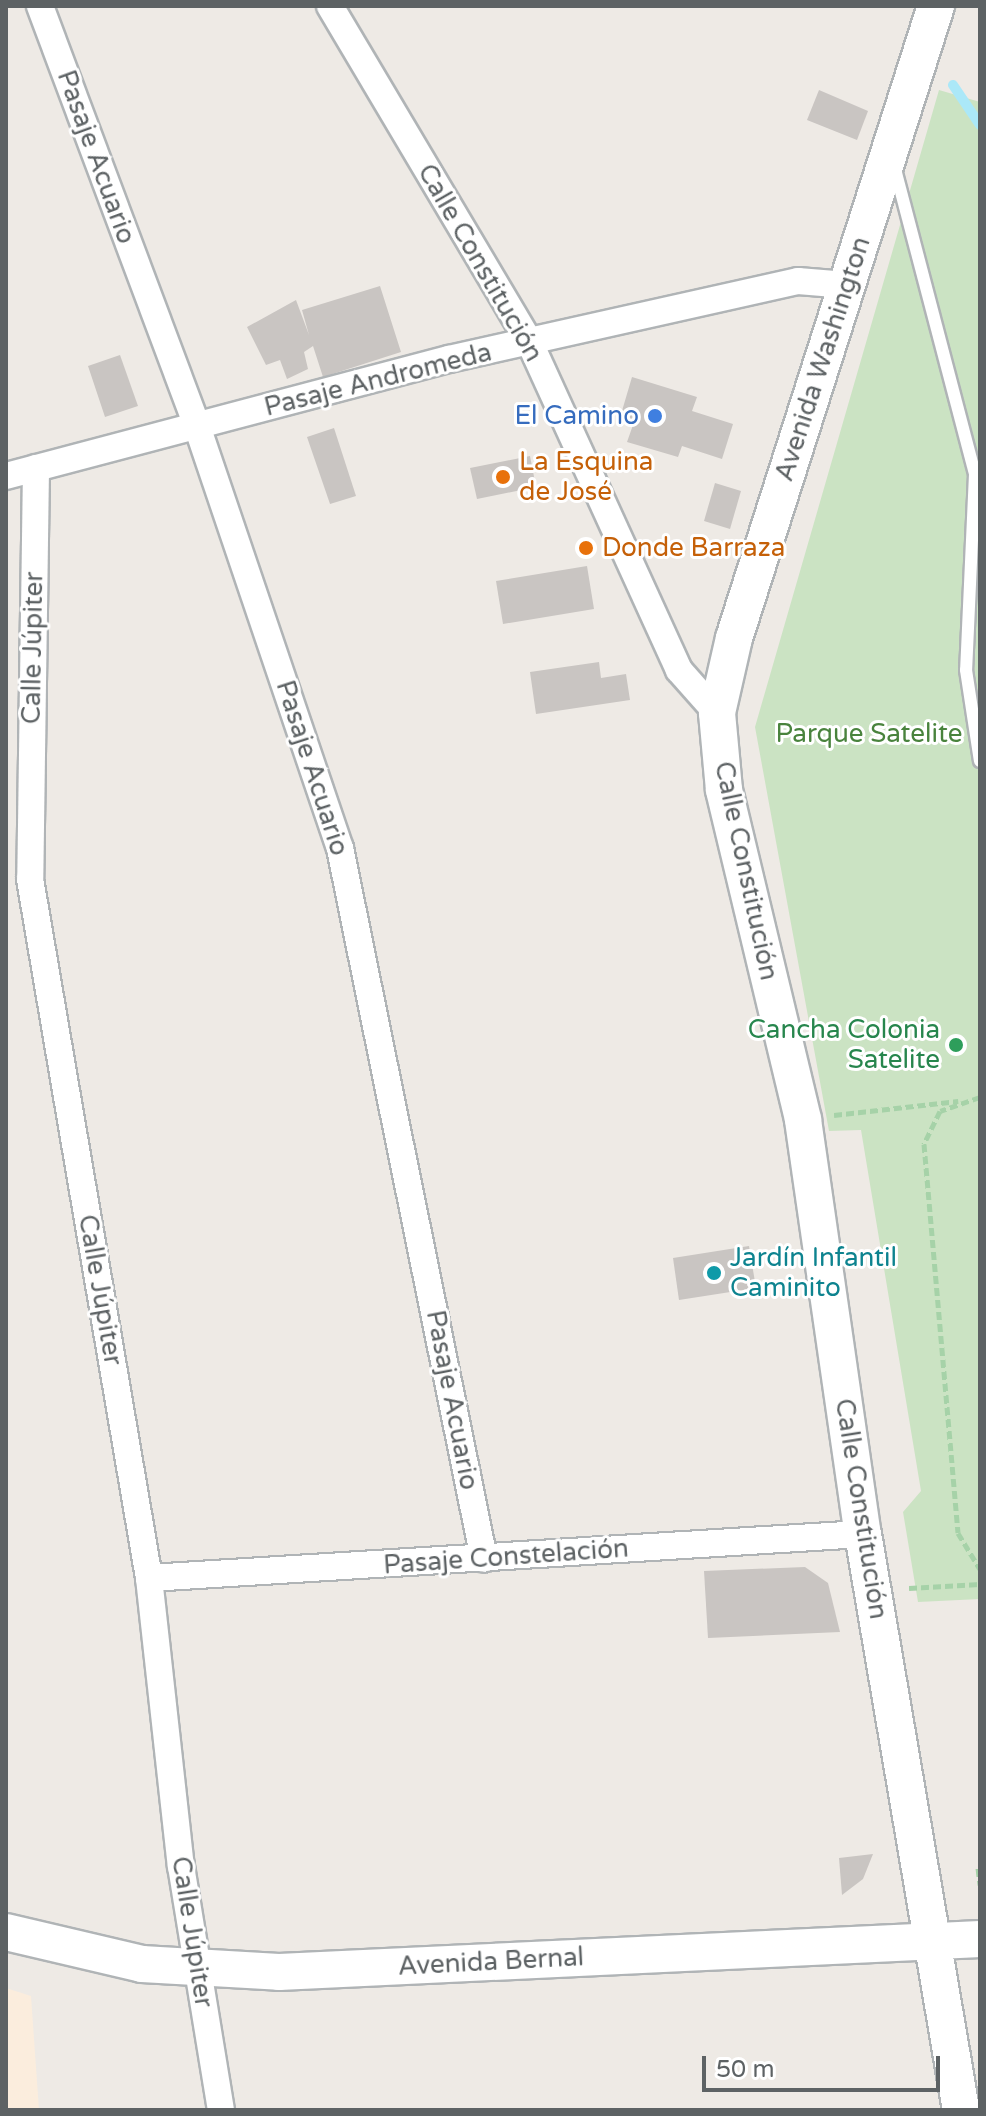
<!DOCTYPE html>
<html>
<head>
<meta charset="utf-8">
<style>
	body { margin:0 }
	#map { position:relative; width:986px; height:2116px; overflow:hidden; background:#eeeae5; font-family:"Varela Round",sans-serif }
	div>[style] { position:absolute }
	.commercial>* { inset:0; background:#fbeddd }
	.green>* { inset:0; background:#cbe3c3 }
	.stream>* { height:10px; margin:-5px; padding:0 5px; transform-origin:5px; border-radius:5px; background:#abe8f8 }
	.building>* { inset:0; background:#c9c5c2 }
	.path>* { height:5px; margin-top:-2.5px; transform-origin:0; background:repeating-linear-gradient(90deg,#a6d2a8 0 8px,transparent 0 12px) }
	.roads { filter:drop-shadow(2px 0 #b0b4b6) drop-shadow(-2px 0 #b0b4b6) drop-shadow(0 2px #b0b4b6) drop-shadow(0 -2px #b0b4b6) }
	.lane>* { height:12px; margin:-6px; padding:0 6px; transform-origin:6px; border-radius:6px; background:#fff }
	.street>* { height:26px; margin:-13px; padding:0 13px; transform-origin:13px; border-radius:13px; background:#fff }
	.secondary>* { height:36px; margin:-18px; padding:0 18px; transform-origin:18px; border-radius:18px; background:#fff }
	.dots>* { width:22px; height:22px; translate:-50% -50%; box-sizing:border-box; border:4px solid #fff; border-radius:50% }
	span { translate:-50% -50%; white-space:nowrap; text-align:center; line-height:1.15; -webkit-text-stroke:6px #fff; paint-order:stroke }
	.street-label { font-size:26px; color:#5d6264 }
	.shop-label { font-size:26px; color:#366cbe }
	.right { translate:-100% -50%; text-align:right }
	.food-label { font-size:26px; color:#c56008 }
	.left { translate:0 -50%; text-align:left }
	.park-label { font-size:26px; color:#49833d }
	.leisure-label { font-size:26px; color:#27864d }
	.culture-label { font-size:26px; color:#0d838f }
	.frame { position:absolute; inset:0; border:8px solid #5d6264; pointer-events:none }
	.scale { position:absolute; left:702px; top:2056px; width:238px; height:36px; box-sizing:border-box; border:4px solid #5d6264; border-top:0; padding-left:10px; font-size:24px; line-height:28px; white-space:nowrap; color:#5d6264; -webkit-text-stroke:6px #fff; paint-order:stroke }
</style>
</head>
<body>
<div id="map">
	<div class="commercial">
		<div style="clip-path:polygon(6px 1988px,31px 1996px,39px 2110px,6px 2110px)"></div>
	</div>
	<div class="green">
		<div style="clip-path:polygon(939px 90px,980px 102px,980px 1599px,918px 1602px,903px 1512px,921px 1491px,861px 1130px,829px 1131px,755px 727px)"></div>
	</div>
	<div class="stream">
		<div style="left:953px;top:85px;width:48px;rotate:56deg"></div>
	</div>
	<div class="building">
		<div style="clip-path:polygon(819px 90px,868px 111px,857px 140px,807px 120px)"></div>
		<div style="clip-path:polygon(380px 286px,401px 352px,323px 377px,313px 346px,304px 352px,308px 369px,287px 379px,280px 360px,266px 365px,247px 327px,296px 300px,309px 335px,302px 310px)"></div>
		<div style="clip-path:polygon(120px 355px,138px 406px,105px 417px,88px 366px)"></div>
		<div style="clip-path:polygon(632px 377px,697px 397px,692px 411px,733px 424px,722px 459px,682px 446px,678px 457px,627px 442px,633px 425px,619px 421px)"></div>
		<div style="clip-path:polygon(334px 428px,356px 496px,330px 504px,307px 437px)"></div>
		<div style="clip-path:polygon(530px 456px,536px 487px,477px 499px,470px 468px)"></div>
		<div style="clip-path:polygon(715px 483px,741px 491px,730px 529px,704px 521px)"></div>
		<div style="clip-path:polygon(587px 566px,594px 609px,503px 624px,496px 581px)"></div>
		<div style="clip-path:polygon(599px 662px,601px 678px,626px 674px,630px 700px,536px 714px,530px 672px)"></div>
		<div style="clip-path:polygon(749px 1246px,756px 1288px,679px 1300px,673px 1258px)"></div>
		<div style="clip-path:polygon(805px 1567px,828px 1583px,840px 1632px,708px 1638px,704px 1571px)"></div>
		<div style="clip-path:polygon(873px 1854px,863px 1879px,842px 1895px,839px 1858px)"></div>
	</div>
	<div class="path">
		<div style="left:980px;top:1097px;width:42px;rotate:160.7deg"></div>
		<div style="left:940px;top:1111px;width:37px;rotate:116deg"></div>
		<div style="left:924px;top:1144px;width:390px;rotate:85deg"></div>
		<div style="left:958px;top:1533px;width:42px;rotate:58.6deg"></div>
		<div style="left:834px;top:1115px;width:125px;rotate:-6.4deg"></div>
		<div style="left:909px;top:1588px;width:71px;rotate:-3.2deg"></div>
		<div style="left:978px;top:1868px;width:17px;rotate:83deg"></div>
	</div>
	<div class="roads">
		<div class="lane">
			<div style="left:895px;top:169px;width:315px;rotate:75.3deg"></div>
			<div style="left:975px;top:474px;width:196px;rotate:92.6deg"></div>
			<div style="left:966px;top:670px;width:92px;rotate:81.3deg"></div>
		</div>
		<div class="street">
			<div style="left:40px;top:6px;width:448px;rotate:69.5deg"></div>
			<div style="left:197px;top:426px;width:446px;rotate:71.3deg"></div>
			<div style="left:340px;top:848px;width:725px;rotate:78.55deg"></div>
			<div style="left:330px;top:6px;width:392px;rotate:59.3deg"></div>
			<div style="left:530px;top:343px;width:359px;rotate:65.5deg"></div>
			<div style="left:679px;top:670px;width:57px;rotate:48.5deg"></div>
			<div style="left:36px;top:468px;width:411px;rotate:90.8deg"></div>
			<div style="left:30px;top:879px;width:709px;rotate:80.34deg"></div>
			<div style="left:149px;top:1578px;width:290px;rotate:83.7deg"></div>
			<div style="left:181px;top:1866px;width:247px;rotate:80.7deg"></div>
			<div style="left:6px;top:476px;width:458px;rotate:-14.8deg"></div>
			<div style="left:449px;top:359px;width:358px;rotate:-12.6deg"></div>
			<div style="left:798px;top:281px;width:49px;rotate:4.7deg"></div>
			<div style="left:149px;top:1578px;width:715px;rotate:-3.53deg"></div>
		</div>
		<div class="secondary">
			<div style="left:936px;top:6px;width:663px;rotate:107.72deg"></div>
			<div style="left:734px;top:638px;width:77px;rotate:102.8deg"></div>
			<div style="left:717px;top:713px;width:77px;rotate:84.8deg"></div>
			<div style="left:724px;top:790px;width:339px;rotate:76.5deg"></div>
			<div style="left:803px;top:1120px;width:418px;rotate:81.8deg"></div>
			<div style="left:863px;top:1534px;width:584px;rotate:80.34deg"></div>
			<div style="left:6px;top:1932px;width:140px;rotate:13.2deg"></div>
			<div style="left:142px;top:1964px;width:137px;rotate:3.3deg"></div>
			<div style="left:279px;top:1972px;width:702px;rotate:-2.7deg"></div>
		</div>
	</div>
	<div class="dots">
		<div style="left:655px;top:416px;background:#3f7fe0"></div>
		<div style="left:503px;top:477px;background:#e8710a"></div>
		<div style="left:586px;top:548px;background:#e8710a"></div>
		<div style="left:956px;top:1045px;background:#2e9e5b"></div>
		<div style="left:714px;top:1273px;background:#0f9aa8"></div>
	</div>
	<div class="street-label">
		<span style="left:96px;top:157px;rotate:70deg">Pasaje Acuario</span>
		<span style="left:480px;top:263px;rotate:60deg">Calle Constitución</span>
		<span style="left:823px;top:359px;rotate:-72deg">Avenida Washington</span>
		<span style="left:378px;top:380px;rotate:-14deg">Pasaje Andromeda</span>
		<span style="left:33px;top:648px;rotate:-89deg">Calle Júpiter</span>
		<span style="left:312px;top:768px;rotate:72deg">Pasaje Acuario</span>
		<span style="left:746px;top:871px;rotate:78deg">Calle Constitución</span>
		<span style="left:100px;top:1290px;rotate:80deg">Calle Júpiter</span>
		<span style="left:452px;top:1400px;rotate:79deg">Pasaje Acuario</span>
		<span style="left:861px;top:1509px;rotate:81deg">Calle Constitución</span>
		<span style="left:506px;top:1557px;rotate:-4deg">Pasaje Constelación</span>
		<span style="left:192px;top:1932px;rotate:81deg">Calle Júpiter</span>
		<span style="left:491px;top:1962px;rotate:-3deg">Avenida Bernal</span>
	</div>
	<div class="shop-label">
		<span class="right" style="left:639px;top:416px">El Camino</span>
	</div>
	<div class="food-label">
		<span class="left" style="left:519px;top:477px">La Esquina<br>de José</span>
		<span class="left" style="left:602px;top:548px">Donde Barraza</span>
	</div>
	<div class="park-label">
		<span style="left:869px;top:734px">Parque Satelite</span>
	</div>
	<div class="leisure-label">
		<span class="right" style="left:940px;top:1045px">Cancha Colonia<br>Satelite</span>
	</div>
	<div class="culture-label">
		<span class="left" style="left:730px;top:1273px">Jardín Infantil<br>Caminito</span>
	</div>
	<div class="frame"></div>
	<div class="scale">50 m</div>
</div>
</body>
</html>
